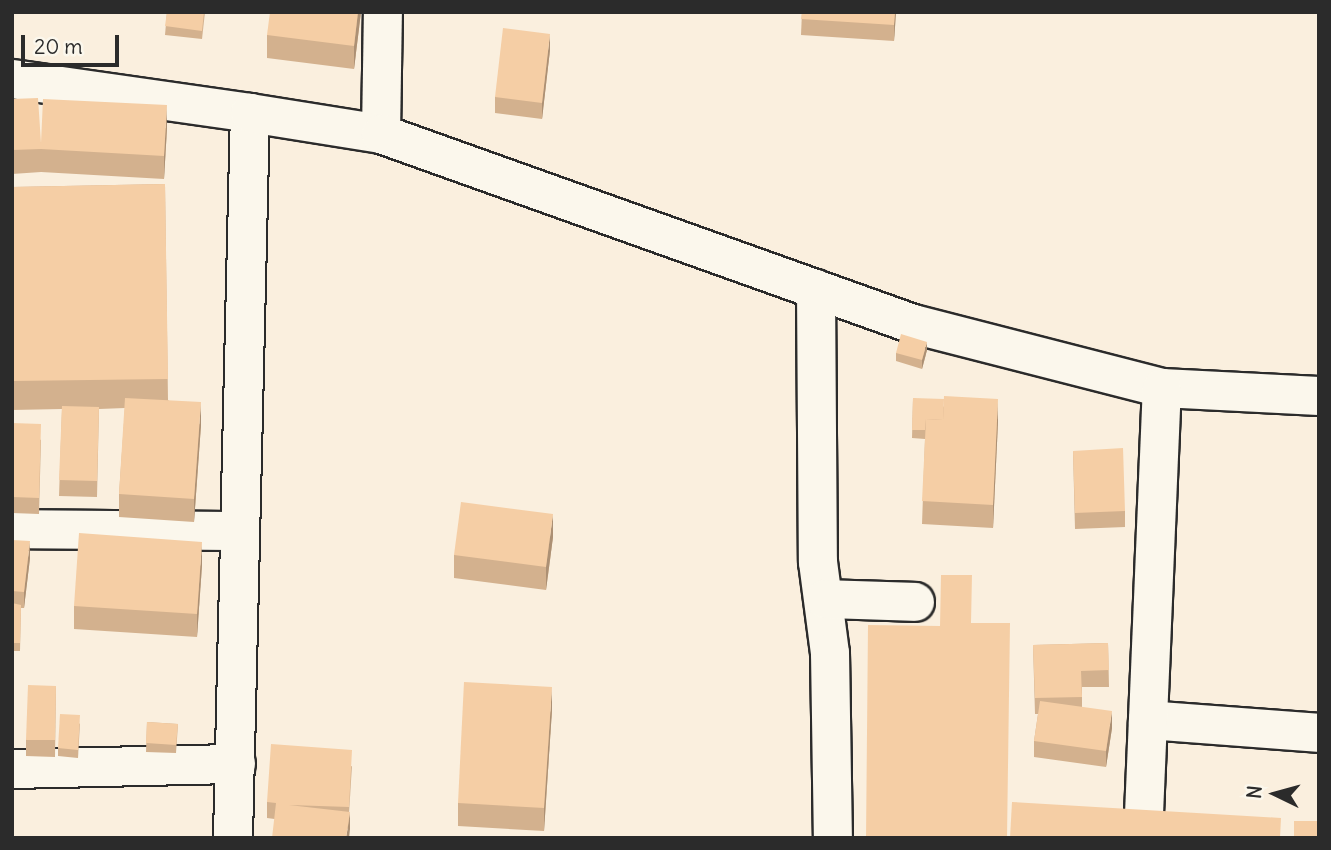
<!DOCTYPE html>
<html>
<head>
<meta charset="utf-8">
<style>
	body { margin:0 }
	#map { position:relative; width:1331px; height:850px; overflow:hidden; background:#faefde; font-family:Delius,sans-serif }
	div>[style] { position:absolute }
	.roads { filter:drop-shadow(2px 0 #2b2b2b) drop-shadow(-2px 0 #2b2b2b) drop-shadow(0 2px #2b2b2b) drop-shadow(0 -2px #2b2b2b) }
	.minor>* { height:38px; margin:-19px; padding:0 19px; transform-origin:19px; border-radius:19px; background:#fbf7ec }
	.wall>* { inset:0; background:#d3b18e }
	.shaded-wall>* { inset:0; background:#ac9074 }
	.building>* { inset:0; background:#f5cea5 }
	span { translate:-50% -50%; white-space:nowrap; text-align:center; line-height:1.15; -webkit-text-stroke:6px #fbf7ec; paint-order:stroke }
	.frame { position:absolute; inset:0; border:14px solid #2b2b2b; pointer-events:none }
	.north { position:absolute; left:1240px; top:759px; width:70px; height:70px; -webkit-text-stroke:5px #fbf7ec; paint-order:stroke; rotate:275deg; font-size:19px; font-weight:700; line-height:28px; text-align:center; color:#2b2b2b }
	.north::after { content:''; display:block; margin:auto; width:24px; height:32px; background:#2b2b2b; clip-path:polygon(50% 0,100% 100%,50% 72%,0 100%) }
	.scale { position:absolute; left:21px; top:35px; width:98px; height:32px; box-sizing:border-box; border:4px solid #2b2b2b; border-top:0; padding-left:9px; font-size:21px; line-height:24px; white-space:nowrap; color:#2b2b2b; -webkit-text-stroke:5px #fbf7ec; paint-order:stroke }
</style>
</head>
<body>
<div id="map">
	<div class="roads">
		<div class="minor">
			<div style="left:12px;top:79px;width:240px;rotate:8.1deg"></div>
			<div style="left:381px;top:134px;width:122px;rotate:-89.1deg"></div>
			<div style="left:816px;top:289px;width:273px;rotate:89.6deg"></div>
			<div style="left:818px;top:562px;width:92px;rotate:82.5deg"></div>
			<div style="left:830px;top:653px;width:185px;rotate:89.1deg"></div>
			<div style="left:12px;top:529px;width:228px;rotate:0.5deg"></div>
			<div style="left:825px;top:599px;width:90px;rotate:1.9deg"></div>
			<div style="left:1148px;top:720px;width:171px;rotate:4.3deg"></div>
			<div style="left:12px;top:769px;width:224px;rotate:-1.3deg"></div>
			<div style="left:233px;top:838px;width:725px;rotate:-88.66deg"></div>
			<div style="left:250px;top:113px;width:133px;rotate:9.1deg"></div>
			<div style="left:381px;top:134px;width:565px;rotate:19.65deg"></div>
			<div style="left:913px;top:324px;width:257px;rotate:14.4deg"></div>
			<div style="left:1162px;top:388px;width:157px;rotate:2.9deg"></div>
			<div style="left:1143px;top:838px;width:450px;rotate:-87.6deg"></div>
		</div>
	</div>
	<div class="wall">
		<div style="clip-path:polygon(167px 12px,205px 12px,202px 39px,165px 35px)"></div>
		<div style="clip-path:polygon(361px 12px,354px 69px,267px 58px,267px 35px)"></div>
		<div style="clip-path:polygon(802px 12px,896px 12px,894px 41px,801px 35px)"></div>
		<div style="clip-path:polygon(550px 50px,542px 119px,495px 113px,495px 97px)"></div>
		<div style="clip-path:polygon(12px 99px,41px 143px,167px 128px,164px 179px,41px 172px,12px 174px)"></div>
		<div style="clip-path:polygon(165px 184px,168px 400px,201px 425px,194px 522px,119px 517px,119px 494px,125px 408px,99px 409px,97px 497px,59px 496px,62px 409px,12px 410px,12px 187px)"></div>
		<div style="clip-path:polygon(927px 350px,922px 369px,896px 361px,896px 353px)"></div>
		<div style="clip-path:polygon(913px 398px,998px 422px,993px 528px,922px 524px,925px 439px,912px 438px)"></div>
		<div style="clip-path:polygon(12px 423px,41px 440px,39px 514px,12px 513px)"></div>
		<div style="clip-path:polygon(1073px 451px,1125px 511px,1125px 527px,1075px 529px)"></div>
		<div style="clip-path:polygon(553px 537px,546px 590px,454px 578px,454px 555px)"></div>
		<div style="clip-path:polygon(12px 540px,30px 558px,24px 608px,21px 608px,20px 651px,12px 651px)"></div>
		<div style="clip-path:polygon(202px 565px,197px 637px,74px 629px,74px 606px)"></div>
		<div style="clip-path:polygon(1108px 643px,1109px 687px,1082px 687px,1082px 707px,1112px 728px,1106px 767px,1034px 757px,1034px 741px,1038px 714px,1035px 714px,1033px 645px)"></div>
		<div style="clip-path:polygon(56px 686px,55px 757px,26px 756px,26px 740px)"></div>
		<div style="clip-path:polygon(552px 710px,544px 831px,458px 826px,458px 803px)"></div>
		<div style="clip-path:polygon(147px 722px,178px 724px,176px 753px,146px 752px)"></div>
		<div style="clip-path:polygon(80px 723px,78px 758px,58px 756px,58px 748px)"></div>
		<div style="clip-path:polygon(352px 766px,349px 812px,350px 829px,267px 818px,267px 802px)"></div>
	</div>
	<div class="shaded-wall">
		<div style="clip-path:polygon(358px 12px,361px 12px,354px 69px,354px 46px)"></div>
		<div style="clip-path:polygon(895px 12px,896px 12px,894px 41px,894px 25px)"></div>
		<div style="clip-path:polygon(550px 34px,550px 50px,542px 119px,542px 103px)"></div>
		<div style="clip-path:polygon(167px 105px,167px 128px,164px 179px,164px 156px)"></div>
		<div style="clip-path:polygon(927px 342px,927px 350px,922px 369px,922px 360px)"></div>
		<div style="clip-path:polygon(998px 399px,998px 422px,993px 528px,993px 505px)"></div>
		<div style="clip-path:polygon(201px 402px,201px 425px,194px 522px,194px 499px)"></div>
		<div style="clip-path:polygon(553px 514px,553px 537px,546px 590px,546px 567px)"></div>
		<div style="clip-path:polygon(30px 541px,30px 558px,24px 608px,24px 592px)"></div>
		<div style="clip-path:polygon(202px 542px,202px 565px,197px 637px,197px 614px)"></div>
		<div style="clip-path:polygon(552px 687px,552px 710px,544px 831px,544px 808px)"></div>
		<div style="clip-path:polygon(1112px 711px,1112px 728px,1106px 767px,1106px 751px)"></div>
		<div style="clip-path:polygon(352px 750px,349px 819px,350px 812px,350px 829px,349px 838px,346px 838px,349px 821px)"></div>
	</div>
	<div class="building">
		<div style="clip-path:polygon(167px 12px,204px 12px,202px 31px,165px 26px)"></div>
		<div style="clip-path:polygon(270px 12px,358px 12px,354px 46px,267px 35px)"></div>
		<div style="clip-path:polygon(802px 12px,895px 12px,894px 25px,801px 19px)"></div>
		<div style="clip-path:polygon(503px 28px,550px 34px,542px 103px,495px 97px)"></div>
		<div style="clip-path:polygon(38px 98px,41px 143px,43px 99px,167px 105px,164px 156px,41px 149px,12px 150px,12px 99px)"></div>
		<div style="clip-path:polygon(165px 184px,168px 379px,12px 381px,12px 187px)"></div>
		<div style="clip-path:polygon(901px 334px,927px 342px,922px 360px,896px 353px)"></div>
		<div style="clip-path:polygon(944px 396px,998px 399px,993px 505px,922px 501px,926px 419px,943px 420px)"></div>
		<div style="clip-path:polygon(125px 398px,201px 402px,194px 499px,119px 494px)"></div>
		<div style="clip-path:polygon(913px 398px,944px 399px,943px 420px,926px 419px,925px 430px,912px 430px)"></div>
		<div style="clip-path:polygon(62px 406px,99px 407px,97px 481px,59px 480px)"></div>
		<div style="clip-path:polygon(12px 423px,41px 424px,39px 498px,12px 497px)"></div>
		<div style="clip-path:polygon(1123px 448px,1125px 511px,1075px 513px,1073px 451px)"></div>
		<div style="clip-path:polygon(461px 502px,553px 514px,546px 567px,454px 555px)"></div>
		<div style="clip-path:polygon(79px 533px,202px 542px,197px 614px,74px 606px)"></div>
		<div style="clip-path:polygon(12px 540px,30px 541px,24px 592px,12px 591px)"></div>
		<div style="clip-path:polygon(941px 575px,972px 575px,971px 623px,1010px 623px,1007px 838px,866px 838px,868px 625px,940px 626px)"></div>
		<div style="clip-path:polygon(12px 603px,21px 605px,20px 643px,12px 643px)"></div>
		<div style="clip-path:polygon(1108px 643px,1109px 670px,1081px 671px,1082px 697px,1035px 698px,1033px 645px)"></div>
		<div style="clip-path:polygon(464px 682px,552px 687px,544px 808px,458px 803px)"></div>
		<div style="clip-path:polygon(28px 685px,56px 686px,55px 740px,26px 740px)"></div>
		<div style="clip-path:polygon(1040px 701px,1112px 711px,1106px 751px,1034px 741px)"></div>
		<div style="clip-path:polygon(60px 714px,80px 715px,78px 750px,58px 748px)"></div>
		<div style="clip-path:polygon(147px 722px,178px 724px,176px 745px,146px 743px)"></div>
		<div style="clip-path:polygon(271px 744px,352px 750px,349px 807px,289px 805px,350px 812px,346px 838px,272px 838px,276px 803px,267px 802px)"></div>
		<div style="clip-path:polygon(1012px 802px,1281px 818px,1280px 838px,1010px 838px)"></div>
		<div style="clip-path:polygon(1294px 821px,1319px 821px,1319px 838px,1294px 838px)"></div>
	</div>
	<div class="frame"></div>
	<div class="north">N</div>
	<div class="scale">20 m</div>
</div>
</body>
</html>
